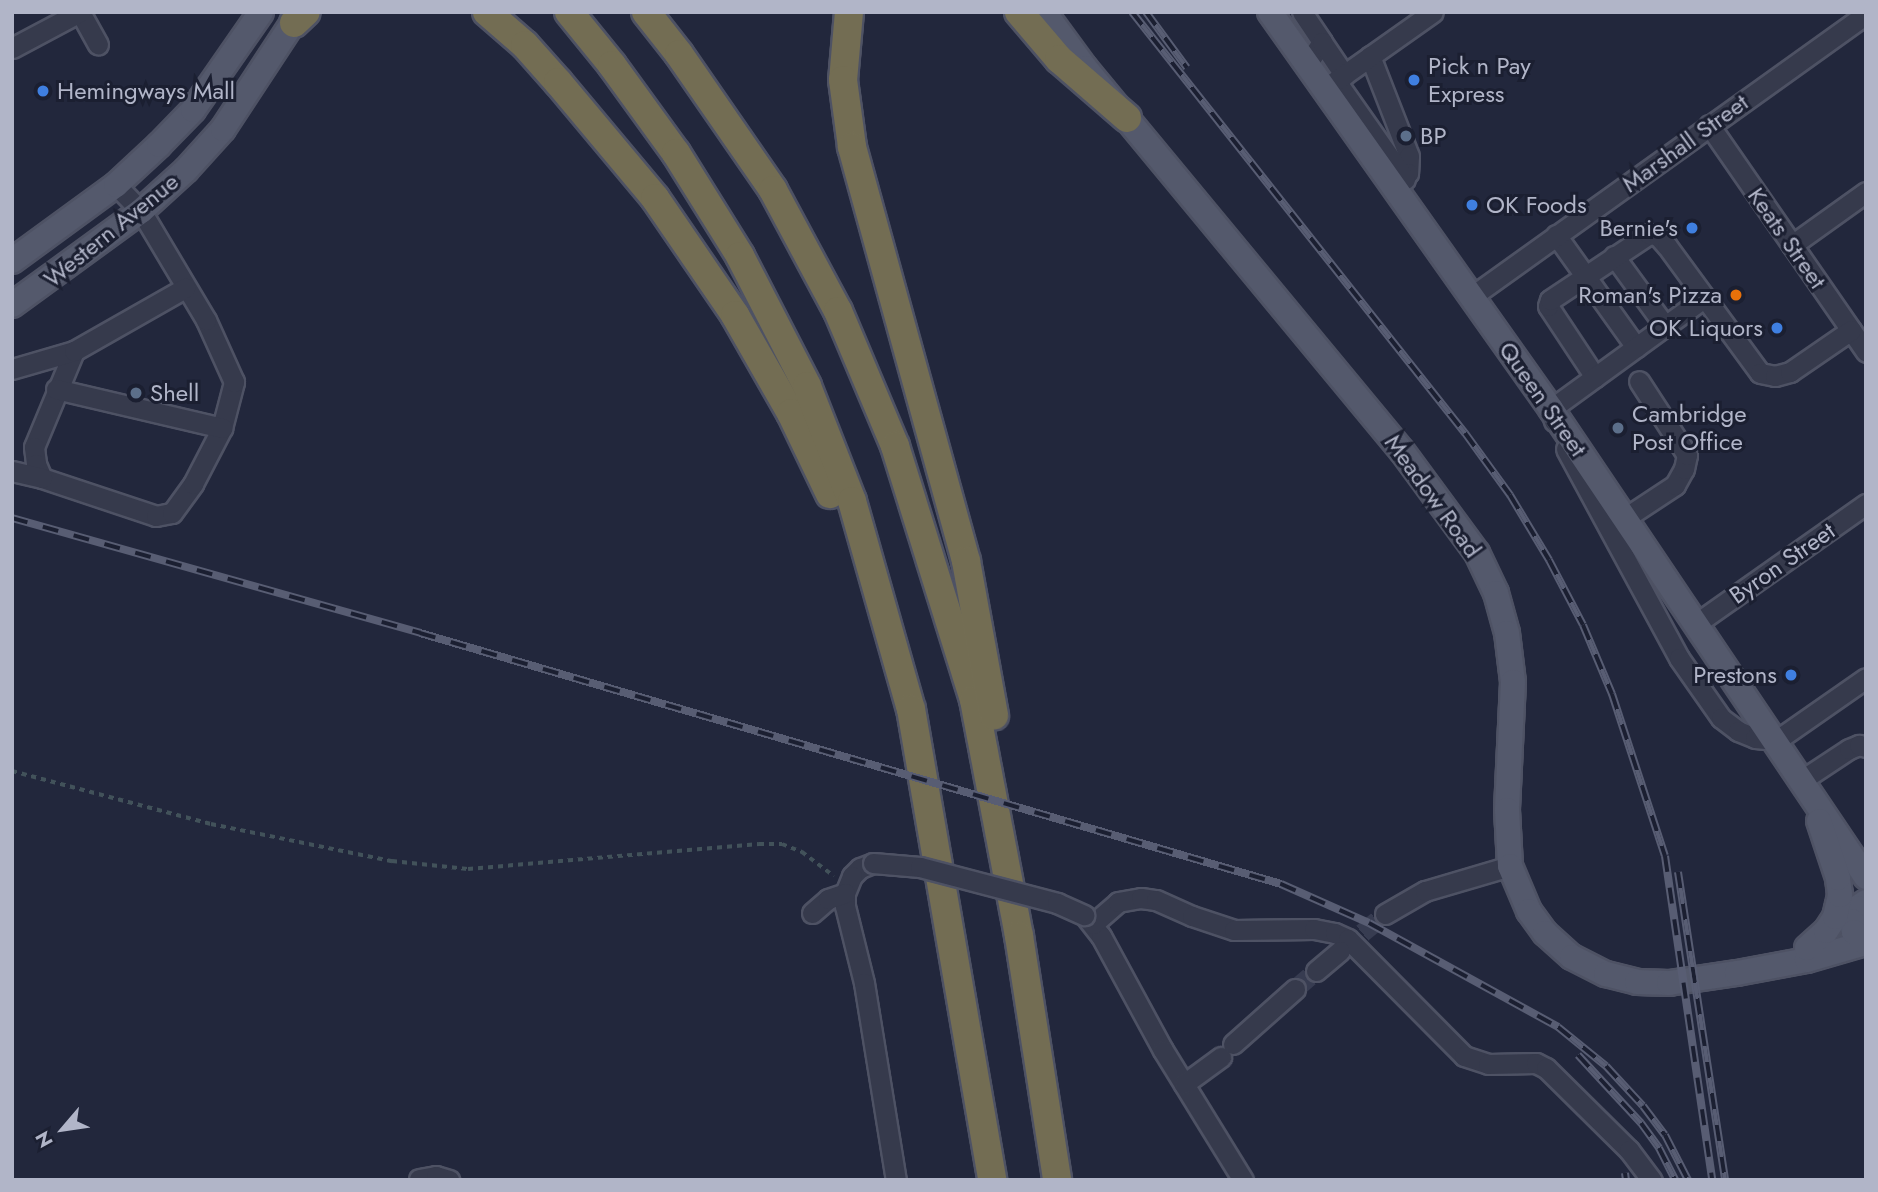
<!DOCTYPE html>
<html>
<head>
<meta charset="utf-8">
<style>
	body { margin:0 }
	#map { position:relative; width:1878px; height:1192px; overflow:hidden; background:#22273c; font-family:Jost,sans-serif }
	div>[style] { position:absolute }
	.minor-tunnel>* { height:19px; margin-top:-9.5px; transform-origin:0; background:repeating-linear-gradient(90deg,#373c51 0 19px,transparent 0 29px) }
	.path>* { height:3.5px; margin-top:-1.75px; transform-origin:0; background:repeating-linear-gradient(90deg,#42525a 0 5px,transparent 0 10px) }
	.roads { filter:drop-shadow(2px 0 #4e5264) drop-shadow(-2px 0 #4e5264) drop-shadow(0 2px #4e5264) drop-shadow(0 -2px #4e5264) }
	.minor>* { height:19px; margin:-9.5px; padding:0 9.5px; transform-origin:9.5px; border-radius:9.5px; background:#363a4c }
	.major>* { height:24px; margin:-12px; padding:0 12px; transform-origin:12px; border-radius:12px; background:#54596c }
	.highway>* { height:28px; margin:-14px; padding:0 14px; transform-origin:14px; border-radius:14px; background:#736d53 }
	.rail>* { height:8px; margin-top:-4px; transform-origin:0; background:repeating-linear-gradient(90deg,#1b1f31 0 16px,#585d73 0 32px); box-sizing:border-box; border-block:2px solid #585d73 }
	.bridges { filter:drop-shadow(2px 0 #4e5264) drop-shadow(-2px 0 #4e5264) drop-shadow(0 2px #4e5264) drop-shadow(0 -2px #4e5264) }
	.minor-bridge>* { height:19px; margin:-9.5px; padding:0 9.5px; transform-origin:9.5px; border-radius:9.5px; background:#363a4c }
	.dots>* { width:19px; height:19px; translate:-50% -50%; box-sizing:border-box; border:4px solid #1b1f31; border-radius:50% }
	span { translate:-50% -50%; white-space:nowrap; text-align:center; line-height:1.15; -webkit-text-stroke:6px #1b1f31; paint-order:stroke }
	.poi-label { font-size:24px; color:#b1b5c8 }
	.left { translate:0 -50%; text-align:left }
	.right { translate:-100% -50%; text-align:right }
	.street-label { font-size:24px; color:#b1b5c8 }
	.frame { position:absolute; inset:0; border:14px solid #b1b5c8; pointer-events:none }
	.north { position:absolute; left:28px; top:1094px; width:70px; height:70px; -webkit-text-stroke:5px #1b1f31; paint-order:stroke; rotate:241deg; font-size:19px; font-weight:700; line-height:28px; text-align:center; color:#b1b5c8 }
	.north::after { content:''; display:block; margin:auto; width:24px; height:32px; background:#b1b5c8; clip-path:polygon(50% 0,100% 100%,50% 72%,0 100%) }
</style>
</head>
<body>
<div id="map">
	<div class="minor-tunnel">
		<div style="left:1340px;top:951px;width:58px;rotate:-39.4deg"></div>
		<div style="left:1295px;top:989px;width:28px;rotate:-41deg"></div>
	</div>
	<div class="path">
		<div style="left:12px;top:771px;width:206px;rotate:14.9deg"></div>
		<div style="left:211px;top:824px;width:185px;rotate:11.6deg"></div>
		<div style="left:392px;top:861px;width:76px;rotate:6deg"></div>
		<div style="left:468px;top:869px;width:292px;rotate:-4.9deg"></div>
		<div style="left:759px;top:844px;width:23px"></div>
		<div style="left:782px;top:844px;width:22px;rotate:22deg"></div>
		<div style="left:802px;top:852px;width:40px;rotate:37deg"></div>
	</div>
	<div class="roads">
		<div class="minor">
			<div style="left:80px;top:12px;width:37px;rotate:61deg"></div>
			<div style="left:1302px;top:12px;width:36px;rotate:56deg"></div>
			<div style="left:1322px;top:42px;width:27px;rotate:124deg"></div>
			<div style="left:1322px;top:42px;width:40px;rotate:56deg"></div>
			<div style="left:12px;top:48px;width:77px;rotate:-27.9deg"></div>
			<div style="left:1370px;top:56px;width:107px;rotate:68.7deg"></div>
			<div style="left:1409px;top:156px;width:17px;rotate:93deg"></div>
			<div style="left:1408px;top:173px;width:21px;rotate:133deg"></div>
			<div style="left:1336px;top:81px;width:120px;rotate:54.9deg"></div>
			<div style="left:1324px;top:89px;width:133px;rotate:-35.2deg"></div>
			<div style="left:1709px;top:125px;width:276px;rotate:55.3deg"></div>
			<div style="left:1556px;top:235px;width:138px;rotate:54.5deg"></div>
			<div style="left:1792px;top:245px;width:91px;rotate:-35.6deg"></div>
			<div style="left:1614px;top:256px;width:87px;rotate:53.9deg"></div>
			<div style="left:1471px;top:297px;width:486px;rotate:-35.6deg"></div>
			<div style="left:74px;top:351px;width:104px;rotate:112.6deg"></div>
			<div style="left:34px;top:447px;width:17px;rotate:83deg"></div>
			<div style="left:36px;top:464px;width:15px;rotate:67deg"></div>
			<div style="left:42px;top:478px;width:120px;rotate:18.4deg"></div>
			<div style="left:156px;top:516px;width:16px;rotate:-11deg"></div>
			<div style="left:172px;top:513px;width:36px;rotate:-54deg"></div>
			<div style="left:193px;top:484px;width:63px;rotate:-62.6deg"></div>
			<div style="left:222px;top:428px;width:48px;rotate:-75.4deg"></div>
			<div style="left:234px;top:382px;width:68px;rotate:-114.3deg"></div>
			<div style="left:206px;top:320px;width:127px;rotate:-120.8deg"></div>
			<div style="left:141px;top:211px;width:36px;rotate:-134deg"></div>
			<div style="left:12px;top:369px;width:65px;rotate:-16.2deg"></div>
			<div style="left:74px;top:351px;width:128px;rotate:-29.6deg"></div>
			<div style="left:1595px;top:377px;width:85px;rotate:-123.5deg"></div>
			<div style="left:1548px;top:306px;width:6px;rotate:-72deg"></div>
			<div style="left:1550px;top:300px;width:119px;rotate:-33.7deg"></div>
			<div style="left:1649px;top:234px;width:8px;rotate:7deg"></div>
			<div style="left:1657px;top:235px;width:15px;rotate:48deg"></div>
			<div style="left:1667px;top:246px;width:157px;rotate:53.8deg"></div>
			<div style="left:1760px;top:373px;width:15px;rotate:11deg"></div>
			<div style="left:1775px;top:376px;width:16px;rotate:-15deg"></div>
			<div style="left:1790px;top:372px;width:74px;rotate:-34.5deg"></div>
			<div style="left:56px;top:389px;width:171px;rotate:13.2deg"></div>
			<div style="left:1554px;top:421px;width:12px;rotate:-104deg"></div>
			<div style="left:1551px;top:409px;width:189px;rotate:-36deg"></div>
			<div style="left:1566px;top:449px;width:238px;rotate:61.6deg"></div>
			<div style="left:1679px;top:658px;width:73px;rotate:55deg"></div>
			<div style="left:1721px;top:718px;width:21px;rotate:37deg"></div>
			<div style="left:1738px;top:731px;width:18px;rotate:22deg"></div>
			<div style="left:1755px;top:738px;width:22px;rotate:5deg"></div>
			<div style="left:1777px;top:740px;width:108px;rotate:-34.9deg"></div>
			<div style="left:12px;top:471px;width:31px;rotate:13deg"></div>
			<div style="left:1625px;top:518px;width:60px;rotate:-33.4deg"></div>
			<div style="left:1675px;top:485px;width:18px;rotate:-61deg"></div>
			<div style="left:1684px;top:469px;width:14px;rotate:-78deg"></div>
			<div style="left:1687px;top:455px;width:88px;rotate:-123deg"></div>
			<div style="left:1697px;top:623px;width:207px;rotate:-35.2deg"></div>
			<div style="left:1802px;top:780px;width:56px;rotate:-33.4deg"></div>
			<div style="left:1849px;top:749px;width:11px;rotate:-22deg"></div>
			<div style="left:1859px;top:745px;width:7px;rotate:16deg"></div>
			<div style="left:873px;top:863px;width:14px;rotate:159deg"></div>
			<div style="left:860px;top:868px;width:11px;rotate:135deg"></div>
			<div style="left:852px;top:876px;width:18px;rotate:112deg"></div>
			<div style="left:845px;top:893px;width:13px;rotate:90deg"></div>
			<div style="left:845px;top:906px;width:79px;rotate:76.1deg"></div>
			<div style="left:864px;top:983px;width:200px;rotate:80.8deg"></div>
			<div style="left:812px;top:913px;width:21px;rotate:-41deg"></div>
			<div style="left:828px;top:899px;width:18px;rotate:-19deg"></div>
			<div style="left:1385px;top:914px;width:46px;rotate:-29.9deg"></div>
			<div style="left:1425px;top:891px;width:89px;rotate:-16.4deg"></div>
			<div style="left:1086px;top:917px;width:24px;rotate:52deg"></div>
			<div style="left:1101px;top:936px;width:130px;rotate:61.5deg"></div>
			<div style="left:1163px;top:1050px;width:153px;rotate:58.4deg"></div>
			<div style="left:1093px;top:924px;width:33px;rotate:-41deg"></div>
			<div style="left:1118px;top:902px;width:23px;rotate:-10deg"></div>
			<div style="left:1141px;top:898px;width:15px;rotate:8deg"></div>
			<div style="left:1156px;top:900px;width:39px;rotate:24deg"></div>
			<div style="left:1192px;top:916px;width:44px;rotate:18.4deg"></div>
			<div style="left:1234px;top:930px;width:80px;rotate:-0.7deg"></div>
			<div style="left:1314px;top:929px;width:21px;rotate:11deg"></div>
			<div style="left:1335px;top:933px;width:14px;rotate:25deg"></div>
			<div style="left:1348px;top:939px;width:165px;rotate:45.2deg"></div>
			<div style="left:1464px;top:1056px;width:25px;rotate:18deg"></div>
			<div style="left:1488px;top:1064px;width:48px;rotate:-1.2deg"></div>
			<div style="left:1536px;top:1063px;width:11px;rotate:27deg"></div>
			<div style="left:1546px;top:1068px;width:117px;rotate:44.7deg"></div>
			<div style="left:1629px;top:1150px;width:38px;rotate:53deg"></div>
			<div style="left:1316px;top:971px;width:31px;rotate:-40deg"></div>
			<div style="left:1233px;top:1044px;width:83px;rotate:-41.6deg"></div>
			<div style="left:1184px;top:1084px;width:46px;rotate:-36.1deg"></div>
			<div style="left:419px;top:1179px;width:17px;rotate:-10deg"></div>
			<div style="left:436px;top:1176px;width:14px;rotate:17deg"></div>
		</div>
		<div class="major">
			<div style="left:1044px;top:12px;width:69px;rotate:53.8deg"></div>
			<div style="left:1085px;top:68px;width:497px;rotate:50.4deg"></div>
			<div style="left:1402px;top:451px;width:127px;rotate:53.7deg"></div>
			<div style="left:1477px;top:553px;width:44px;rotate:64.6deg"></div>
			<div style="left:1496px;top:593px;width:41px;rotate:74.6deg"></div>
			<div style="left:1507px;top:633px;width:49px;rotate:83deg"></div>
			<div style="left:1513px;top:682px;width:128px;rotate:92.7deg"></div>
			<div style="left:1507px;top:810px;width:56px;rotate:86.9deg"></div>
			<div style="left:1510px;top:866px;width:49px;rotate:67.1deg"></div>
			<div style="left:1529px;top:911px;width:27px;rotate:54deg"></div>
			<div style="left:1545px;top:933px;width:36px;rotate:42deg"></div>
			<div style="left:1572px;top:957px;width:38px;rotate:27deg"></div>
			<div style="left:1606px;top:974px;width:32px;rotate:14deg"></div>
			<div style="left:1637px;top:982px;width:32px;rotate:2deg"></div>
			<div style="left:1669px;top:983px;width:69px;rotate:-8.4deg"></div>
			<div style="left:1737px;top:973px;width:71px;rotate:-10.5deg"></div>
			<div style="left:1807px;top:960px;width:60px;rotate:-16.3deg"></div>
			<div style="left:1270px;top:12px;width:486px;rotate:54.7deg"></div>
			<div style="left:1551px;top:409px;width:564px;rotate:56.06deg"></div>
			<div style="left:12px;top:261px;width:129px;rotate:-36.2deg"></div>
			<div style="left:116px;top:185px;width:59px;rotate:-42.9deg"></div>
			<div style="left:159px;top:145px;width:49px;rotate:-45.8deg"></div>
			<div style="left:193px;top:110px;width:119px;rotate:-55.2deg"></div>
			<div style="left:12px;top:305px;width:160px;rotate:-36.1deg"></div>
			<div style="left:141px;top:211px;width:61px;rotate:-42.3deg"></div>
			<div style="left:186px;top:170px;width:55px;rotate:-47.9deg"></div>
			<div style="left:223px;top:129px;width:140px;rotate:-56.7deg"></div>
			<div style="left:1866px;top:902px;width:11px;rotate:146deg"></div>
			<div style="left:1857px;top:908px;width:14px;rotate:111deg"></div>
			<div style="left:1852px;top:921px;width:11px;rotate:80deg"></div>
			<div style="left:1854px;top:932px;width:16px;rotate:43deg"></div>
			<div style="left:1807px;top:948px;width:25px;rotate:-42deg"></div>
			<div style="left:1826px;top:931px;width:17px;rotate:-57deg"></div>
			<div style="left:1835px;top:917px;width:23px;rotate:-77deg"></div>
			<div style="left:1840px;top:895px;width:17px;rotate:-97deg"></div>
			<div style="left:1838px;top:878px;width:60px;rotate:-108.4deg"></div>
		</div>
		<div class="highway">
			<div style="left:487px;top:12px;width:50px;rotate:41deg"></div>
			<div style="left:525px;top:45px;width:50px;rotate:48.3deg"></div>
			<div style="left:558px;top:82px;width:151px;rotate:50.1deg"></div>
			<div style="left:655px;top:198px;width:142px;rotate:55.6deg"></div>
			<div style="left:735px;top:315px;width:113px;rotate:60.3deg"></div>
			<div style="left:791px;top:413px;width:90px;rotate:64.3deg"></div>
			<div style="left:569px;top:12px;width:68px;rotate:50.9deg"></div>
			<div style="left:612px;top:65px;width:109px;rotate:54deg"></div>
			<div style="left:676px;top:153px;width:121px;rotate:58.1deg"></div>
			<div style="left:740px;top:256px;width:146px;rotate:62.7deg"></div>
			<div style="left:807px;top:386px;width:123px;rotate:68.6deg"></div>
			<div style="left:852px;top:501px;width:216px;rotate:74.2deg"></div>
			<div style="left:911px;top:709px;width:478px;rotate:80.2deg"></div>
			<div style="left:646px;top:12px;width:53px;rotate:51.8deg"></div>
			<div style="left:679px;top:54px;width:165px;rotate:55.3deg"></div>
			<div style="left:773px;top:190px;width:137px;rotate:61.8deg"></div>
			<div style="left:838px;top:311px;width:147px;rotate:67.1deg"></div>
			<div style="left:895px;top:446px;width:266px;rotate:72.7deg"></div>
			<div style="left:974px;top:700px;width:240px;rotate:79.2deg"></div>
			<div style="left:1019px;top:936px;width:247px;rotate:81.1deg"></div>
			<div style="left:849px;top:12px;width:68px;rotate:95deg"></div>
			<div style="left:843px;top:80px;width:68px;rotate:82.3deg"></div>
			<div style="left:852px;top:147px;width:429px;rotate:74.6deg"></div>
			<div style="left:966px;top:561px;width:157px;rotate:79.7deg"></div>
			<div style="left:1019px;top:12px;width:62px;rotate:49.6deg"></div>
			<div style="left:1059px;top:59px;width:90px;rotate:40.9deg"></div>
			<div style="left:294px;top:23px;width:16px;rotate:-43deg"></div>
		</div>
	</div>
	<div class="rail">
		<div style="left:1132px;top:12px;width:537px;rotate:51.66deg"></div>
		<div style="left:1465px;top:433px;width:77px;rotate:54deg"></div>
		<div style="left:1510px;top:495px;width:76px;rotate:59deg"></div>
		<div style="left:1549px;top:560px;width:73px;rotate:62.4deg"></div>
		<div style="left:1583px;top:625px;width:75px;rotate:67.2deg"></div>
		<div style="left:1612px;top:694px;width:170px;rotate:71.9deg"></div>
		<div style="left:1665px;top:856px;width:327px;rotate:81.7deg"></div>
		<div style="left:1146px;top:12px;width:69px;rotate:53.8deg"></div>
		<div style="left:12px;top:518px;width:424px;rotate:15.7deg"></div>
		<div style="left:420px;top:633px;width:897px;rotate:16.25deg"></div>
		<div style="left:1281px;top:884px;width:96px;rotate:23.9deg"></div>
		<div style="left:1369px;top:923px;width:216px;rotate:28.8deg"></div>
		<div style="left:1558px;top:1027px;width:62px;rotate:39.1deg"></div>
		<div style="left:1606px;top:1066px;width:54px;rotate:47.2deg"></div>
		<div style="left:1643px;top:1106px;width:36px;rotate:53deg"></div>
		<div style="left:1665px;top:1135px;width:51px;rotate:62.9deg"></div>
		<div style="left:1678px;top:872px;width:312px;rotate:81.3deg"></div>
		<div style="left:1578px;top:1055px;width:93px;rotate:47.2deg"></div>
		<div style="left:1641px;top:1123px;width:31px;rotate:54deg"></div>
		<div style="left:1659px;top:1148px;width:36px;rotate:63deg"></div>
		<div style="left:1625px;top:1173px;width:7px;rotate:82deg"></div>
	</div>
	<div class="bridges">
		<div class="minor-bridge">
			<div style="left:873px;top:863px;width:47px;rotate:4.9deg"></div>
			<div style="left:920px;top:867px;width:142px;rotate:14.7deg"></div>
			<div style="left:1057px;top:903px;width:30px;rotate:24deg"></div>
		</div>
	</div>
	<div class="dots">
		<div style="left:1414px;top:80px;background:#3f7fe0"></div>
		<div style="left:43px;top:91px;background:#3f7fe0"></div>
		<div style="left:1406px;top:136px;background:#5c6f8a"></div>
		<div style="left:1472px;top:205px;background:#3f7fe0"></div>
		<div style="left:1692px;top:228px;background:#3f7fe0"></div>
		<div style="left:1736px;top:295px;background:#e8710a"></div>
		<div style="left:1777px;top:328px;background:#3f7fe0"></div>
		<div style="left:136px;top:393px;background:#5c6f8a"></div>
		<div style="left:1618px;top:428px;background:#5c6f8a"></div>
		<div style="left:1791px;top:675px;background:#3f7fe0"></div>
	</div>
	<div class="poi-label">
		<span class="left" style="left:1428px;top:80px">Pick n Pay<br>Express</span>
		<span class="left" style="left:57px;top:91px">Hemingways Mall</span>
		<span class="left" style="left:1420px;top:136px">BP</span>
		<span class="left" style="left:1486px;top:205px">OK Foods</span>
		<span class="right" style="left:1678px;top:228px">Bernie's</span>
		<span class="right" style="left:1722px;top:295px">Roman's Pizza</span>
		<span class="right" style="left:1763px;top:328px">OK Liquors</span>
		<span class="left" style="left:150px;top:393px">Shell</span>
		<span class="left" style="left:1632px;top:428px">Cambridge<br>Post Office</span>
		<span class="right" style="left:1777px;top:675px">Prestons</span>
	</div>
	<div class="street-label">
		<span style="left:1685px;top:143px;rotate:-36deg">Marshall Street</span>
		<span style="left:111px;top:230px;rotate:-39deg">Western Avenue</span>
		<span style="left:1787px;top:238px;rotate:55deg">Keats Street</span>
		<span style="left:1543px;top:399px;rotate:55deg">Queen Street</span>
		<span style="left:1433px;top:496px;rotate:54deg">Meadow Road</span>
		<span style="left:1782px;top:563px;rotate:-35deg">Byron Street</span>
	</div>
	<div class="frame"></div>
	<div class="north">N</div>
</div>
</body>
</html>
